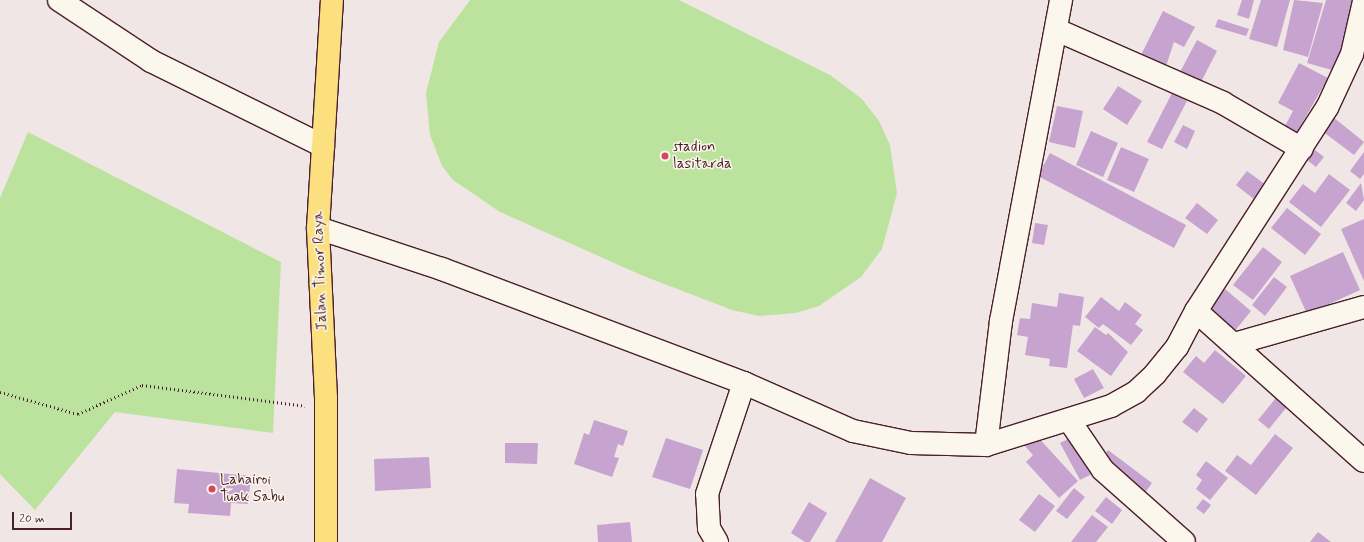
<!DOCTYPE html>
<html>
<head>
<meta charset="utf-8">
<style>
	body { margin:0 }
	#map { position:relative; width:1364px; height:542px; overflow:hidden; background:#f0e6e6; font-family:Mynerve,sans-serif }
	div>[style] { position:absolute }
	.green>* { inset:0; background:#bce39e }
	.building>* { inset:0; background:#c6a4cf }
	.path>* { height:2.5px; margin-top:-1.25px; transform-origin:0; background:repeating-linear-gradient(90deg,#4a1f2b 0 1px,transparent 0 4px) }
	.roads { filter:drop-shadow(1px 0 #4a1f2b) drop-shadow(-1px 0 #4a1f2b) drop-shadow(0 1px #4a1f2b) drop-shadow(0 -1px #4a1f2b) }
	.minor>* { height:22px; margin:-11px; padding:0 11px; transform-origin:11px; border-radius:11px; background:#fbf7ec }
	.highway>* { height:22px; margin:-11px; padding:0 11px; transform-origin:11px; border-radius:11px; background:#fce080 }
	.dots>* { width:11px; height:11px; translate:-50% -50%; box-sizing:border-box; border:2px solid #fbf7ec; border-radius:50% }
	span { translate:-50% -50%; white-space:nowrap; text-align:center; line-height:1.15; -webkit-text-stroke:3px #fbf7ec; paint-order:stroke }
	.poi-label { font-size:15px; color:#4a1f2b }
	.left { translate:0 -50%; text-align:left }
	.street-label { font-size:15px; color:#4a1f2b }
	.scale { position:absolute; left:12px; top:512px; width:60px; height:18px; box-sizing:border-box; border:2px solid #4a1f2b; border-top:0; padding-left:5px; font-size:12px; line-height:14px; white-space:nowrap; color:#4a1f2b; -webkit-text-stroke:3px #fbf7ec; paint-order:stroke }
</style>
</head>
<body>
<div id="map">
	<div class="green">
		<div style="clip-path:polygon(470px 0,679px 0,830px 75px,862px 99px,879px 121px,890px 145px,897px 193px,882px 249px,861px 277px,819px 306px,796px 313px,759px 316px,732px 310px,641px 275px,500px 212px,453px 180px,442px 166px,430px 135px,426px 93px,439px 42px)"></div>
		<div style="clip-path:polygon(28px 132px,281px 262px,273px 433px,115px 412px,35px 510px,0 474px,0 198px)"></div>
	</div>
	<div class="building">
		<div style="clip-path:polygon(1242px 0,1254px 0,1249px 19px,1237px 15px)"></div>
		<div style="clip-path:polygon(1261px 0,1290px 0,1277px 47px,1249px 39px)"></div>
		<div style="clip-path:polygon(1294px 0,1323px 3px,1308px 57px,1283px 50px)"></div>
		<div style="clip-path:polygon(1326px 0,1361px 0,1339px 72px,1307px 63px)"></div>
		<div style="clip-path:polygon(1163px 11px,1195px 27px,1184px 47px,1174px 42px,1165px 69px,1140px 57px)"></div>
		<div style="clip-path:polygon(1218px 19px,1249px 29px,1246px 36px,1215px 27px)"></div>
		<div style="clip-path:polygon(1197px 40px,1217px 51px,1201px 82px,1180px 72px)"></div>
		<div style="clip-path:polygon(1299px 63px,1328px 78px,1297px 132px,1285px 126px,1293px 111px,1278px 103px)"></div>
		<div style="clip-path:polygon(1118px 86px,1142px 101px,1127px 125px,1103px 109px)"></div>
		<div style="clip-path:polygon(1172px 93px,1187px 101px,1162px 149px,1147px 142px)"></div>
		<div style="clip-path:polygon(1057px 106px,1083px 111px,1075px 148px,1049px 142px)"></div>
		<div style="clip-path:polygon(1333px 117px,1364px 142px,1354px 155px,1322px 131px)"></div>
		<div style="clip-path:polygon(1183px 125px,1195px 131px,1187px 149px,1174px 142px)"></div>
		<div style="clip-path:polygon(1091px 131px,1118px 143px,1103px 177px,1076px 165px)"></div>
		<div style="clip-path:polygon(1121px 147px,1149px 159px,1134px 192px,1107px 180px)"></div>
		<div style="clip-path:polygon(1315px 150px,1324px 157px,1316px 167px,1307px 160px)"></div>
		<div style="clip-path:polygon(1364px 152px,1364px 174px,1360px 179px,1350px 171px)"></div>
		<div style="clip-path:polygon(1050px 153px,1186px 225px,1174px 248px,1038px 176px)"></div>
		<div style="clip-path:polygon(1247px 171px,1266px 185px,1255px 200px,1236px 185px)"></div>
		<div style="clip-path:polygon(1329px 174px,1350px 190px,1321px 227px,1289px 202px,1303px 184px,1315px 193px)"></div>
		<div style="clip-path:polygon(1361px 183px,1364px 200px,1356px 211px,1346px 203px)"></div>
		<div style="clip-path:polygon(1197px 203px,1218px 220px,1207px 234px,1185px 218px)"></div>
		<div style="clip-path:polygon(1287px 208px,1321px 234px,1305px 255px,1271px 228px)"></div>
		<div style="clip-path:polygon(1364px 219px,1364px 281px,1341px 229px)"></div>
		<div style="clip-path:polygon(1035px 223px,1048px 225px,1044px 245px,1032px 243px)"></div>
		<div style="clip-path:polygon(1263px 247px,1282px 262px,1253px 300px,1233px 285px)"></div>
		<div style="clip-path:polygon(1343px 252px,1360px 290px,1307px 314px,1290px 276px)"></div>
		<div style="clip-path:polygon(1274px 277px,1287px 287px,1265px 316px,1252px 305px)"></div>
		<div style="clip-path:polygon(1225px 289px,1251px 311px,1234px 332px,1207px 310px)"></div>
		<div style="clip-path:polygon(1059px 293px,1084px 297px,1080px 326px,1073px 325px,1067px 368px,1049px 366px,1050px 359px,1025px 355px,1028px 337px,1017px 335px,1020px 318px,1030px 319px,1032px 303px,1057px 307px)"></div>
		<div style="clip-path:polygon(1101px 297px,1119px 311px,1125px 302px,1142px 315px,1135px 324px,1143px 330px,1131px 345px,1103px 324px,1099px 328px,1085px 317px)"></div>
		<div style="clip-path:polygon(1095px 327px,1106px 335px,1108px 333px,1128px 352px,1111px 376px,1077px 351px)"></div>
		<div style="clip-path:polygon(1215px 350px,1246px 376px,1223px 404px,1183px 372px,1196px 356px,1204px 363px)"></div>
		<div style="clip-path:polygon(1093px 369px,1104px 388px,1084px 398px,1074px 379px)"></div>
		<div style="clip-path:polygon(1279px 394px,1290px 403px,1269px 429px,1258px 420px)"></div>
		<div style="clip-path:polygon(1194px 408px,1208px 419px,1197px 433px,1182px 422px)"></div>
		<div style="clip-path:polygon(594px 420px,628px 431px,623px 446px,618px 444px,614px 457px,619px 458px,612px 477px,574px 464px,584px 433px,589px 435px)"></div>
		<div style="clip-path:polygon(1275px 434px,1293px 448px,1256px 495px,1225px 471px,1237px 455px,1251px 465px)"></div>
		<div style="clip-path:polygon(1036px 435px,1078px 481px,1059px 498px,1026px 462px,1033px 455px,1024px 445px)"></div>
		<div style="clip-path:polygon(1074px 436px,1094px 473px,1080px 480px,1060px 443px)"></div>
		<div style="clip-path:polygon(666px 438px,703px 450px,690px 489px,652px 477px)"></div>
		<div style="clip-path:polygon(505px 443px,538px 443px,537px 464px,505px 463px)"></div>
		<div style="clip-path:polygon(1108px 450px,1152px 483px,1145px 493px,1101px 460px)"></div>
		<div style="clip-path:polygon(429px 457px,431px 488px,375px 491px,374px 459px)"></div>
		<div style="clip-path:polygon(1206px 461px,1228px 478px,1210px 500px,1196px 489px,1202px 480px,1196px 475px)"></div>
		<div style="clip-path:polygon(177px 469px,251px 476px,248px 504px,231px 503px,230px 516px,188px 513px,189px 504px,174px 503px)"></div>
		<div style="clip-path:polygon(870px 478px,906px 498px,882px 542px,835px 542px)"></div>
		<div style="clip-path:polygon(1074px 488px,1085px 497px,1067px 519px,1056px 511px)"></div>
		<div style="clip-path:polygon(1039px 494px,1055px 506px,1035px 532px,1019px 520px)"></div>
		<div style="clip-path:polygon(1106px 497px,1122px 510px,1112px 524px,1095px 511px)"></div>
		<div style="clip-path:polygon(1203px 499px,1211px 505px,1204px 514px,1196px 508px)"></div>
		<div style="clip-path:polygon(809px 502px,827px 513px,810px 542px,805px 542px,791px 533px)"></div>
		<div style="clip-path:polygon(1092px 515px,1108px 527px,1096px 542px,1071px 542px)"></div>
		<div style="clip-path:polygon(630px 522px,632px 542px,598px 542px,597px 525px)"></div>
		<div style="clip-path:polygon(1318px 532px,1331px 542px,1310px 542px)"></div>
	</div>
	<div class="path">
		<div style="left:0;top:392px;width:81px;rotate:15.8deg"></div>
		<div style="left:78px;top:414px;width:70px;rotate:-24.4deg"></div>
		<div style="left:142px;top:385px;width:164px;rotate:7.3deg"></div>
	</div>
	<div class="roads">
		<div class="minor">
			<div style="left:59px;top:0;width:110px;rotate:33.5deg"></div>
			<div style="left:151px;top:61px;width:192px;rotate:26.3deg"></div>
			<div style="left:1057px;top:30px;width:181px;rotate:23.7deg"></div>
			<div style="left:1223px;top:103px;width:91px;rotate:30.2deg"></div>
			<div style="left:318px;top:228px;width:131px;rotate:18.3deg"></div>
			<div style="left:442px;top:269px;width:323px;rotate:20.7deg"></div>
			<div style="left:744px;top:383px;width:119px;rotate:23.8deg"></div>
			<div style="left:853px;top:431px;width:59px;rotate:11.7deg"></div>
			<div style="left:911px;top:443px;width:75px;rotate:1.5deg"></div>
			<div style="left:986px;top:445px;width:131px;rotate:-17.3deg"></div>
			<div style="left:1111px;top:406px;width:29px;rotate:-29deg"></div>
			<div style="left:1136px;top:392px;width:26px;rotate:-43deg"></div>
			<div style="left:1155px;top:374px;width:35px;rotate:-51deg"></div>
			<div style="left:1177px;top:347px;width:41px;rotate:-62.2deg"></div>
			<div style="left:1196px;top:311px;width:242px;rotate:-57.2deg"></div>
			<div style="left:1327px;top:108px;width:60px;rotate:-65.2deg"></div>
			<div style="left:1352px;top:54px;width:54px;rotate:-77.2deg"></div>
			<div style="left:1196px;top:311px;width:225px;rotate:41.8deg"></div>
			<div style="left:1234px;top:344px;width:135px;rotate:-15.9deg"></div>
			<div style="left:1069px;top:420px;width:60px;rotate:55.8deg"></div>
			<div style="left:1103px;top:470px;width:108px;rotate:41.6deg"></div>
			<div style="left:986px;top:445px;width:125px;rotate:-83.1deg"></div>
			<div style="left:1001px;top:321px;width:327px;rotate:-79.4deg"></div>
			<div style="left:717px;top:542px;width:16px;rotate:-120deg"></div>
			<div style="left:709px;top:528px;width:34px;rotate:-93deg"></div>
			<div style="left:707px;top:494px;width:117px;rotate:-71.6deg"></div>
		</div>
		<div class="highway">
			<div style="left:326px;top:542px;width:144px;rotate:-90deg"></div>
			<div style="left:326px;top:398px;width:170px;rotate:-92.7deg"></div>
			<div style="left:318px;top:228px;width:228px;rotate:-86.5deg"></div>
		</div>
	</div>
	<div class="dots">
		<div style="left:665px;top:156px;background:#d1495b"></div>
		<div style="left:212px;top:489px;background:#d1495b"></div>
	</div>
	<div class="poi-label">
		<span class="left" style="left:673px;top:156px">stadion<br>lasitarda</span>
		<span class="left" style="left:220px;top:489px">Lahairoi<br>Tuak Sabu</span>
	</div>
	<div class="street-label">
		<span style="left:321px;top:271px;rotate:-92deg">Jalan Timor Raya</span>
	</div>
	<div class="scale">20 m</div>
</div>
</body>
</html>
